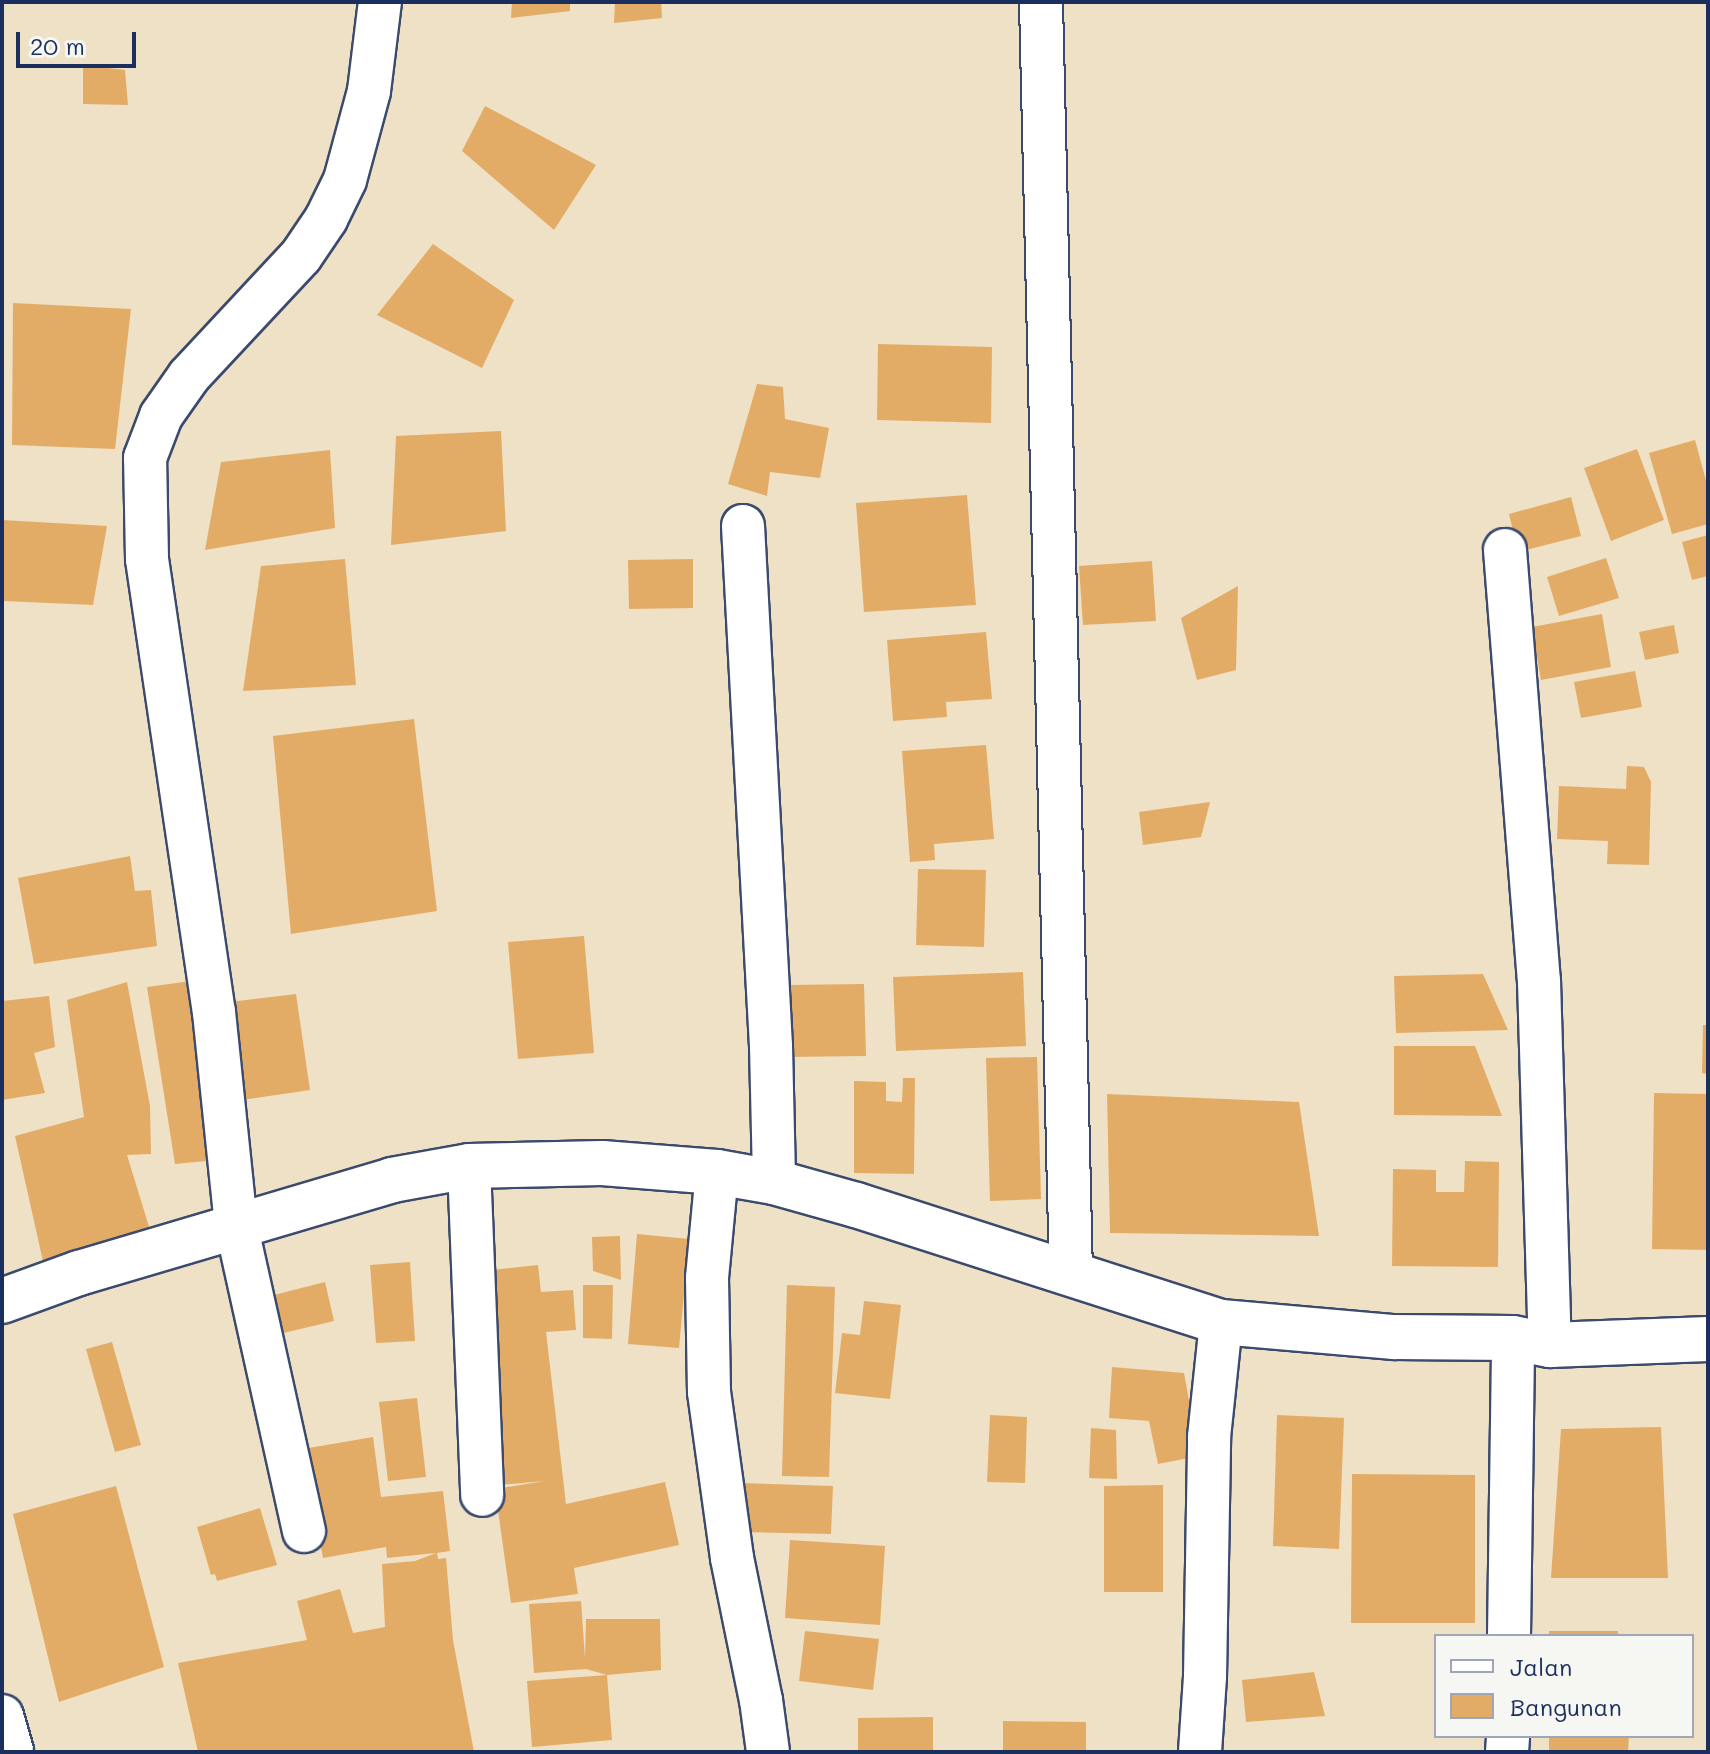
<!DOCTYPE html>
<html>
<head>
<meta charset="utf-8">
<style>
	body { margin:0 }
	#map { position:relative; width:1710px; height:1754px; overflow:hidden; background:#efe1c5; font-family:Mali,sans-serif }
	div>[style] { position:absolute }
	.building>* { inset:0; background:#e3ac66 }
	.roads { filter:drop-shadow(2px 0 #3b4a6d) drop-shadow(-2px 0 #3b4a6d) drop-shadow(0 2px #3b4a6d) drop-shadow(0 -2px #3b4a6d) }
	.minor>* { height:42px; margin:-21px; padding:0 21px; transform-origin:21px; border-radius:21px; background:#fff }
	.highway>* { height:44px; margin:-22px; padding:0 22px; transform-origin:22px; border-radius:22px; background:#fff }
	span { translate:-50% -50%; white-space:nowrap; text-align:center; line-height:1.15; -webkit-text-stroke:8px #f6f6f2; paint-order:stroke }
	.frame { position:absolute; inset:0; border:4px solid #1b2f5e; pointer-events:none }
	.legend { position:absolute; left:1434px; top:1634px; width:260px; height:104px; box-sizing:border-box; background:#f6f6f2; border:2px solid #9ea6b7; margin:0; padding:10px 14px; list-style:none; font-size:24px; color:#1b2f5e }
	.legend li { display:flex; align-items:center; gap:16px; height:40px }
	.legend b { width:40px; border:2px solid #9ea6b7 }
	.scale { position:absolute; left:16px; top:32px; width:120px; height:36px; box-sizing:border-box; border:4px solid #1b2f5e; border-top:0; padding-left:10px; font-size:24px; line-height:28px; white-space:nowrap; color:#1b2f5e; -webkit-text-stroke:6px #f6f6f2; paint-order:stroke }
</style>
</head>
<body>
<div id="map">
	<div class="building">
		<div style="clip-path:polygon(512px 2px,570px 2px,570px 11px,511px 18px)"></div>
		<div style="clip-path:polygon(615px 2px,661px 2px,662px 18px,614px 23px)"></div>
		<div style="clip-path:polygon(83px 65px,125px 70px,128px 105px,83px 104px)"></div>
		<div style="clip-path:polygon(485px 106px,596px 165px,554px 230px,462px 151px)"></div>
		<div style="clip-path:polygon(433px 244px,514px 300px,482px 368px,377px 315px)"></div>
		<div style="clip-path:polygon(13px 303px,131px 309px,115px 449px,12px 445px)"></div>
		<div style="clip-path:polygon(878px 344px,992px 347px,991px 423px,877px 420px)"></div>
		<div style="clip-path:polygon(757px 384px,783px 387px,785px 419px,829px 428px,820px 478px,770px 472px,767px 496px,728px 484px)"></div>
		<div style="clip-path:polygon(501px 431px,506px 531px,391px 545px,396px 436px)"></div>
		<div style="clip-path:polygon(1695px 440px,1708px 488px,1708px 524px,1672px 534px,1649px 453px)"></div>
		<div style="clip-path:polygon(1637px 449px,1664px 520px,1611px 541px,1584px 468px)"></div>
		<div style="clip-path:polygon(330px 450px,335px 528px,205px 550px,221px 462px)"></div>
		<div style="clip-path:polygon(967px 495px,976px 605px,864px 612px,856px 503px)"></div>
		<div style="clip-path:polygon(1571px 497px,1581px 536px,1518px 552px,1509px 514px)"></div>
		<div style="clip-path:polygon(2px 520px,107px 526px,93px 605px,4px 601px)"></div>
		<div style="clip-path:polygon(1708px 535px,1708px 576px,1692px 580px,1682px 542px)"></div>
		<div style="clip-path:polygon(1606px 558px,1619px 598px,1559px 616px,1547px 577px)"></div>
		<div style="clip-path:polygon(345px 559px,356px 685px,243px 691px,261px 566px)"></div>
		<div style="clip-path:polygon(693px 559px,693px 608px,629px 609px,628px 560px)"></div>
		<div style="clip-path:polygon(1152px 561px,1156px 621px,1083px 625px,1079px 566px)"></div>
		<div style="clip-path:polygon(1238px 586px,1236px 670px,1197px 680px,1181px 618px)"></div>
		<div style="clip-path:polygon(1602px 614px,1611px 667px,1541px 680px,1532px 627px)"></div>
		<div style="clip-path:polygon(1674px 625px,1679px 653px,1645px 660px,1639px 632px)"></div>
		<div style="clip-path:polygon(986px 632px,992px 699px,946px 702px,947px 717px,893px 721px,887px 640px)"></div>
		<div style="clip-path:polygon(1635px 671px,1642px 707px,1581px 718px,1574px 682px)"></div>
		<div style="clip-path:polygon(414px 719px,437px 911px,291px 934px,273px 736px)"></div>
		<div style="clip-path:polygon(986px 745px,994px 839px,934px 844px,935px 860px,910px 862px,902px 751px)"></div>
		<div style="clip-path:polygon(1627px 766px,1644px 767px,1651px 782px,1649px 865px,1607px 864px,1608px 841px,1557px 839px,1559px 786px,1626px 789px)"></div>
		<div style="clip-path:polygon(1210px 802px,1201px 837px,1143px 845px,1139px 812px)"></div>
		<div style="clip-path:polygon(130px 856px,135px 891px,151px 890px,157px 946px,34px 964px,18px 878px)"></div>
		<div style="clip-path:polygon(918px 869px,986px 870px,984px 947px,916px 945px)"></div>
		<div style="clip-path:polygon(584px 936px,594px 1053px,518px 1059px,508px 942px)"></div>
		<div style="clip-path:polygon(1023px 972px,1026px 1046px,896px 1051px,893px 977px)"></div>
		<div style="clip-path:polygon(1483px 974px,1508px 1030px,1396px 1033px,1394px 976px)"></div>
		<div style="clip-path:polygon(191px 981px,215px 1160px,175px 1164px,147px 987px)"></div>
		<div style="clip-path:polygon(127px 982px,150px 1106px,151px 1154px,127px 1155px,150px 1230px,44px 1266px,15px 1136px,84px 1117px,67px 1000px)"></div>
		<div style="clip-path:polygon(864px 984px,866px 1056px,787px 1057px,786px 985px)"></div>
		<div style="clip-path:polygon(296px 994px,310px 1090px,236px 1101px,222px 1003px)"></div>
		<div style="clip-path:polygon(49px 996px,55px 1047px,34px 1053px,45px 1093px,2px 1100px,2px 1001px)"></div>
		<div style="clip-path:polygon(1703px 1025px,1708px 1025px,1708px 1074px,1702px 1073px)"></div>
		<div style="clip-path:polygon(1394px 1046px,1475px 1046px,1502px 1116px,1394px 1115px)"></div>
		<div style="clip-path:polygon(1037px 1057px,1041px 1199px,990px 1201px,986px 1058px)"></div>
		<div style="clip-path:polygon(903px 1078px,915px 1078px,914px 1174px,854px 1173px,854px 1081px,886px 1082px,886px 1101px,902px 1102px)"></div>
		<div style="clip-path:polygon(1654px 1093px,1708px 1094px,1708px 1250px,1652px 1249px)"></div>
		<div style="clip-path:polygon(1107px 1094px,1299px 1102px,1319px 1236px,1110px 1233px)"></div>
		<div style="clip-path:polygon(1465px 1161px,1499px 1162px,1498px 1267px,1392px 1266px,1393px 1169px,1436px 1170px,1436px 1192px,1464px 1192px)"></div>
		<div style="clip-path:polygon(637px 1234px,689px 1239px,679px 1348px,628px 1344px)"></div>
		<div style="clip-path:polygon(620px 1236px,621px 1280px,593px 1271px,592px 1237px)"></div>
		<div style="clip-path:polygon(410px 1262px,415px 1341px,376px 1343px,370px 1265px)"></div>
		<div style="clip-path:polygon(538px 1265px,541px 1292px,573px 1290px,576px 1330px,546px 1332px,566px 1504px,665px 1482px,679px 1545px,574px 1568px,578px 1594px,511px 1603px,495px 1489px,545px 1481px,500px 1485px,474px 1272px)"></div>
		<div style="clip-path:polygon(325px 1282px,334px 1321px,275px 1335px,266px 1297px)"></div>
		<div style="clip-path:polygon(583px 1285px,613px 1285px,612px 1339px,583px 1338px)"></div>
		<div style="clip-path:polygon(787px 1285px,835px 1287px,829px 1477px,782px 1476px)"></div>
		<div style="clip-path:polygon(864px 1301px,901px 1305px,890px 1399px,835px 1393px,842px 1333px,860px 1335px)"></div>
		<div style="clip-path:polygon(112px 1342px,141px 1445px,115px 1452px,86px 1349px)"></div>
		<div style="clip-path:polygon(1112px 1367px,1184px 1373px,1199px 1456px,1158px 1464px,1149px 1421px,1109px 1418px)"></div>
		<div style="clip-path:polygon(417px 1398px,426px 1477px,388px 1481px,379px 1402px)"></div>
		<div style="clip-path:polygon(990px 1415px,1027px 1417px,1025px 1483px,987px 1482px)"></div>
		<div style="clip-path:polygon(1277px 1415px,1344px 1418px,1339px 1549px,1273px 1546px)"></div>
		<div style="clip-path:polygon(1661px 1427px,1668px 1578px,1551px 1578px,1561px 1429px)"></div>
		<div style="clip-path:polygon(1091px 1428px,1116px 1430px,1117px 1479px,1089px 1478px)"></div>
		<div style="clip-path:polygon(373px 1437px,381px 1497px,443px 1491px,450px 1551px,437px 1553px,438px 1559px,446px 1558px,453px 1640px,474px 1752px,198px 1752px,178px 1663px,307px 1640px,297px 1601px,340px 1589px,353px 1633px,385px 1627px,382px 1564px,415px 1561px,436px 1553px,387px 1558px,386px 1547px,323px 1558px,303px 1449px)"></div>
		<div style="clip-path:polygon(1352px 1474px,1475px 1475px,1475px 1623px,1351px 1623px)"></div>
		<div style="clip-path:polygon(743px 1483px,833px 1486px,831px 1534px,742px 1532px)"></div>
		<div style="clip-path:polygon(1163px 1485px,1163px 1592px,1104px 1592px,1104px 1486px)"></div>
		<div style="clip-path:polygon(116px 1486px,164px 1667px,59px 1702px,13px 1514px)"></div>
		<div style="clip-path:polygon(260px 1508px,277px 1565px,217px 1581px,215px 1574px,211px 1575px,197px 1527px)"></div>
		<div style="clip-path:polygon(790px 1540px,885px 1546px,880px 1625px,785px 1618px)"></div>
		<div style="clip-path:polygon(581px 1601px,585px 1658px,586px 1619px,660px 1619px,661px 1670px,607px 1675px,586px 1669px,534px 1673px,529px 1604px)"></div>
		<div style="clip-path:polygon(805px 1631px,879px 1639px,873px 1690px,799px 1681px)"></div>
		<div style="clip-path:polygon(1549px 1631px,1618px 1631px,1618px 1636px,1549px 1636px)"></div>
		<div style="clip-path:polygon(1314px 1672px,1325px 1716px,1246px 1722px,1242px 1680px)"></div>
		<div style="clip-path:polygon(607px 1675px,612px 1740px,532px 1747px,527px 1681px)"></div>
		<div style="clip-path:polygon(933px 1717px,933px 1752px,858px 1752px,858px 1718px)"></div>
		<div style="clip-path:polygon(1003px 1721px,1086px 1722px,1086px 1752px,1003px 1752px)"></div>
		<div style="clip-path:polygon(1549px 1736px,1629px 1736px,1628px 1752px,1549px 1752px)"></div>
	</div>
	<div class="roads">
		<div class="minor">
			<div style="left:1041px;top:2px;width:1272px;rotate:88.65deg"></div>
			<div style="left:743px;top:526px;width:521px;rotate:86.92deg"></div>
			<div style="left:771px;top:1046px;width:136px;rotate:88.7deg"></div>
			<div style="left:1505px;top:550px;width:432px;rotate:85.5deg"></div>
			<div style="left:1539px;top:981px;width:364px;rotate:88.3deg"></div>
			<div style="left:469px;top:1166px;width:329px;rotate:87.7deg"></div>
			<div style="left:717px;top:1172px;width:106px;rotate:95.4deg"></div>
			<div style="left:707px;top:1278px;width:114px;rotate:89deg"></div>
			<div style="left:709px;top:1392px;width:168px;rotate:82.1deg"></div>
			<div style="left:732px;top:1558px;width:145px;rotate:78.5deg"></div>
			<div style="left:761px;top:1700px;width:52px;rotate:82.3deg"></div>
			<div style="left:304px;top:1531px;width:313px;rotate:-102.5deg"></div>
			<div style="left:236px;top:1225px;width:213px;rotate:-95.9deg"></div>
			<div style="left:214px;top:1013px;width:459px;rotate:-98.4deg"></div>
			<div style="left:147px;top:559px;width:101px;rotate:-91.1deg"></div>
			<div style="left:145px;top:458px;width:45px;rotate:-69.1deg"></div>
			<div style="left:161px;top:416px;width:49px;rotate:-55deg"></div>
			<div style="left:189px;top:376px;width:164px;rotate:-47deg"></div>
			<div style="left:301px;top:256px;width:45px;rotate:-56deg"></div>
			<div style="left:326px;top:219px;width:43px;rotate:-64deg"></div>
			<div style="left:345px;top:180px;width:92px;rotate:-74.9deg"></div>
			<div style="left:369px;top:91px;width:90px;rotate:-83deg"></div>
			<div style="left:1509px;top:1636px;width:298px;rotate:-89.2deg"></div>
			<div style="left:2px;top:1716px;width:37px;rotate:74deg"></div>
			<div style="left:1200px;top:1752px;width:75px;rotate:-86.2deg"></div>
			<div style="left:1205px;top:1677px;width:240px;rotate:-89deg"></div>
			<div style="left:1209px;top:1437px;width:116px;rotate:-84deg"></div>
			<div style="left:1507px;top:1752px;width:16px;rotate:-86deg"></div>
		</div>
		<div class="highway">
			<div style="left:2px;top:1301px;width:82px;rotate:-20deg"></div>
			<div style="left:79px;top:1273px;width:327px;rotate:-16.5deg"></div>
			<div style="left:392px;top:1180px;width:78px;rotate:-10.3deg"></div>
			<div style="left:469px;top:1166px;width:133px;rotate:-1.3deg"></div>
			<div style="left:602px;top:1163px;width:115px;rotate:4.5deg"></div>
			<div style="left:717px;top:1172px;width:58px;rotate:10deg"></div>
			<div style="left:774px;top:1182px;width:85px;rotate:15.7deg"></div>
			<div style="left:856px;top:1205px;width:383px;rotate:17.8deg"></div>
			<div style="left:1221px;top:1322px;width:174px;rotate:5deg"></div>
			<div style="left:1394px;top:1337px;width:119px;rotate:0.5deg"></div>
			<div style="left:1513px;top:1338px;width:38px;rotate:11deg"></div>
			<div style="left:1550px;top:1345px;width:158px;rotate:-2.2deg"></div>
		</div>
	</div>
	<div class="frame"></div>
	<ul class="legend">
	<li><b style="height:10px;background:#fff"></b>Jalan</li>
	<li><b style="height:22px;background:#e3ac66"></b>Bangunan</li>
	</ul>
	<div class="scale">20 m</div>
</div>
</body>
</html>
